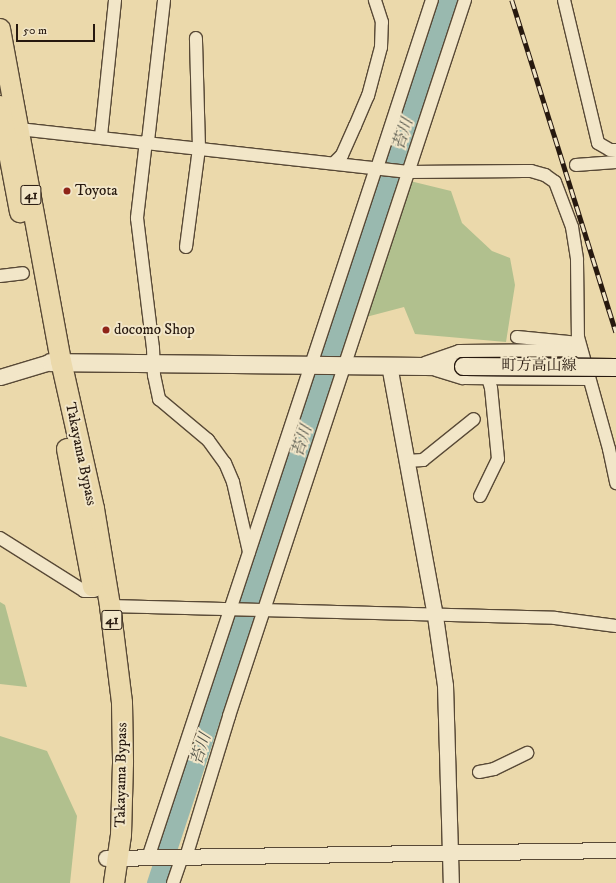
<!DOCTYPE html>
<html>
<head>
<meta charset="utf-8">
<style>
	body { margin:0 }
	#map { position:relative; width:616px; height:883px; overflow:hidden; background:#ebd9ab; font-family:"IM FELL DW Pica","Noto Serif JP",serif }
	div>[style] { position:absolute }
	.green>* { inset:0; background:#b1c08e }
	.river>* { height:19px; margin:-9.5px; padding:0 9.5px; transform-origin:9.5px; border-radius:9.5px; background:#99b9af }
	.roads { filter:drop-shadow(1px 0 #584936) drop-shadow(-1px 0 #584936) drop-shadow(0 1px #584936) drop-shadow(0 -1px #584936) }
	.minor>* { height:12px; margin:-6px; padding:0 6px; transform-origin:6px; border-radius:6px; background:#f2e6c8 }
	.tertiary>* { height:15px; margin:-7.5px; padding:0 7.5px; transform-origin:7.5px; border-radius:7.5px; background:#f2e6c8 }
	.secondary>* { height:17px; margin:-8.5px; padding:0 8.5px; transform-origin:8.5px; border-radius:8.5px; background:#f2e6c8 }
	.trunk>* { height:20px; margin:-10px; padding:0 10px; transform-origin:10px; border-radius:10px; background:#ebd9ab }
	.rail>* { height:4.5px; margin-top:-2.25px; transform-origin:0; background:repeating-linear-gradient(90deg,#f2e6c8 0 9px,#27190f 0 18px); box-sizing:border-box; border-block:1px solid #27190f }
	.bridges { filter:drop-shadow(1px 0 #27190f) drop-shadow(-1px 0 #27190f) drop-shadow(0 1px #27190f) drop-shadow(0 -1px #27190f) }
	.secondary-bridge>* { height:17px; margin:-8.5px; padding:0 8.5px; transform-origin:8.5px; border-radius:8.5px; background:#f2e6c8 }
	.dots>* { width:11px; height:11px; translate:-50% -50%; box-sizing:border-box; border:2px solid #f2e6c8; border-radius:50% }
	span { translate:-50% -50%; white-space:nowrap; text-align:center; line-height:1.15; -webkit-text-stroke:4px #f2e6c8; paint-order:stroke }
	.shield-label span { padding:1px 3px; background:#f2e6c8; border:1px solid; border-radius:3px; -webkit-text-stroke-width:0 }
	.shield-label { font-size:14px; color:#27190f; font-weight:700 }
	.poi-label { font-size:15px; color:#27190f }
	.left { translate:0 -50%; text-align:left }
	.street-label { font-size:15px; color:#27190f }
	.water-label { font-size:16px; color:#4f5147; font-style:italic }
	.scale { position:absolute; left:16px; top:24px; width:79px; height:18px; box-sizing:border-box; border:2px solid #27190f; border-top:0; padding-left:5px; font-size:12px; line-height:14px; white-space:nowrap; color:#27190f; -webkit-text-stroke:3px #f2e6c8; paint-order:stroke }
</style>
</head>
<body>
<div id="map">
	<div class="green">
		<div style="clip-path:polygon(410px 181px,451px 191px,462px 223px,492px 251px,510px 258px,515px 285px,506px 342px,415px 334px,404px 307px,366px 317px)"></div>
		<div style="clip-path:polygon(0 602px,5px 605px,27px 687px,0 684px)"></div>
		<div style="clip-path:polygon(0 736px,47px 751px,77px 816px,70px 883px,0 883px)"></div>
	</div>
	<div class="river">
		<div style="left:156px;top:883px;width:930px;rotate:-71.76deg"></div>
	</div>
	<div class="roads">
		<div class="minor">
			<div style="left:564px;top:0;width:147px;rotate:76.6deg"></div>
			<div style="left:598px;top:143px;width:14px;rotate:30deg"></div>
			<div style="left:610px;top:150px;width:6px"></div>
			<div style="left:19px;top:129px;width:392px;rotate:6.3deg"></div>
			<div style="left:409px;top:172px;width:122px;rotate:-0.5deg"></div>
			<div style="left:531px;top:171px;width:15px;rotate:16deg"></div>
			<div style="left:545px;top:175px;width:12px;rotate:35deg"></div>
			<div style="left:555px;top:182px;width:48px;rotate:69.3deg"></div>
			<div style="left:572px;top:227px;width:33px;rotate:81deg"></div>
			<div style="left:577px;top:260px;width:77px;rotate:89.3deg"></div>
			<div style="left:578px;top:337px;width:116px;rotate:74.5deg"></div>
			<div style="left:609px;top:449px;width:35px;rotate:78deg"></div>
			<div style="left:101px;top:136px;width:137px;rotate:-84.1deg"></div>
			<div style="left:146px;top:141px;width:78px;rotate:96.7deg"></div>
			<div style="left:137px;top:218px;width:131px;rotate:83deg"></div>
			<div style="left:153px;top:348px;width:27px;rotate:88deg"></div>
			<div style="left:154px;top:375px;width:25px;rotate:78deg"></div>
			<div style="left:159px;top:399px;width:64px;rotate:39.9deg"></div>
			<div style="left:208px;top:440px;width:29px;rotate:54deg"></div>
			<div style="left:225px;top:463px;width:21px;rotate:67deg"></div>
			<div style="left:233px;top:482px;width:72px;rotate:77.1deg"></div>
			<div style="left:148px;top:141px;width:142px;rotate:-83.5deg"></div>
			<div style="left:335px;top:162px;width:10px;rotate:-45deg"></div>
			<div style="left:342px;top:155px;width:32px;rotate:-66deg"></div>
			<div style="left:355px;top:126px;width:33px;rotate:-67deg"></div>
			<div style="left:368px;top:96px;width:51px;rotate:-75.1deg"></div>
			<div style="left:381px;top:47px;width:25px;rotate:-88deg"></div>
			<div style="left:382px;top:22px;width:23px;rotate:-108deg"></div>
			<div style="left:576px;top:165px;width:40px;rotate:-4.3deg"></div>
			<div style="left:377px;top:168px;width:177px;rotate:-71.9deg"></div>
			<div style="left:186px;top:247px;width:100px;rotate:-82.5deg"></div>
			<div style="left:199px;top:148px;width:110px;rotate:-91.6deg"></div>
			<div style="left:0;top:276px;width:23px;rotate:-7deg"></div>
			<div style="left:517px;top:337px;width:62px;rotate:5.5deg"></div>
			<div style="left:425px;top:363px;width:36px;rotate:-19deg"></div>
			<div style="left:459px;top:351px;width:122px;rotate:-0.5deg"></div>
			<div style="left:436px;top:370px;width:28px;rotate:17deg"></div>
			<div style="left:463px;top:378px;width:125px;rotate:0.5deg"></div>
			<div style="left:406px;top:461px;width:17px;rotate:-3deg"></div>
			<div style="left:423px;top:460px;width:65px;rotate:-38.8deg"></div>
			<div style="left:480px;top:496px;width:41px;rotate:-64.1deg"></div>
			<div style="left:498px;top:459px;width:71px;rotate:-95.6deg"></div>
			<div style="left:491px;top:388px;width:10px;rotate:-107deg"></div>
			<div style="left:0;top:538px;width:99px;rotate:32.2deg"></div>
			<div style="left:84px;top:591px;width:10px"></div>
			<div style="left:110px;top:606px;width:445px;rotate:1.5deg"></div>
			<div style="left:555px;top:618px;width:62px;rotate:7.5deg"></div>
			<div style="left:479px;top:772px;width:15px;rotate:-11deg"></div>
			<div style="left:494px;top:769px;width:37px;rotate:-26deg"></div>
			<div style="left:186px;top:857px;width:147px;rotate:-73deg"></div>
			<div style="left:229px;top:716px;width:754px;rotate:-71.76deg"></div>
			<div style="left:148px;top:858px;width:727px;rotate:-71.71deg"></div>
			<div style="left:173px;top:883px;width:28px;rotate:-71deg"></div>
		</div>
		<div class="tertiary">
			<div style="left:389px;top:365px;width:255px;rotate:79.6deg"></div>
			<div style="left:435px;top:616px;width:70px;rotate:81.8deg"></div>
			<div style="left:445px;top:685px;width:198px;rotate:88.3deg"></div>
			<div style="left:0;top:377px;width:52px;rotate:-16.7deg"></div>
			<div style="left:106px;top:858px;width:510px;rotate:-0.9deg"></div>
		</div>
		<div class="secondary">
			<div style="left:50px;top:362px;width:413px;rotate:0.6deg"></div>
		</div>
		<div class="trunk">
			<div style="left:0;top:29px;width:338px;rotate:79.6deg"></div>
			<div style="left:61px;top:361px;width:152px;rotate:77.4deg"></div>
			<div style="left:94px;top:509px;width:98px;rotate:80.6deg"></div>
			<div style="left:110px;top:606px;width:98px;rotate:82.9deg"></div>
			<div style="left:122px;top:703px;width:60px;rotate:89deg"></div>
			<div style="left:123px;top:763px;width:72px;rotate:91.6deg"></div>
			<div style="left:121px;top:835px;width:49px;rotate:98.3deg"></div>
			<div style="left:0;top:106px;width:108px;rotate:79.3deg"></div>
			<div style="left:67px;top:449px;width:140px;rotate:79.3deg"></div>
		</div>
	</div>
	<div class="rail">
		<div style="left:512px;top:0;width:348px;rotate:72.6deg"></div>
	</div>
	<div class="bridges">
		<div class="secondary-bridge">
			<div style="left:463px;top:366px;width:153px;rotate:0.4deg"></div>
		</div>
	</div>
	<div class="dots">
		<div style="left:67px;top:191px;background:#8f2418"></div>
		<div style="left:106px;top:330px;background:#8f2418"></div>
	</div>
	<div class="shield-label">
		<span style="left:31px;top:195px">41</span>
		<span style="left:112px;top:620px">41</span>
	</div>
	<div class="poi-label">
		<span class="left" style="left:75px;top:191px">Toyota</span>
		<span class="left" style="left:114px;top:330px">docomo Shop</span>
	</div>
	<div class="street-label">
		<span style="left:539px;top:366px">町方高山線</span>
		<span style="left:81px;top:454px;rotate:78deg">Takayama Bypass</span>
		<span style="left:121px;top:775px;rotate:-89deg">Takayama Bypass</span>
	</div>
	<div class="water-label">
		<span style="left:403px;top:134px;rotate:-72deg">苔川</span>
		<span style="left:302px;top:441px;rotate:-72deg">苔川</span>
		<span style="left:201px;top:749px;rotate:-72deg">苔川</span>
	</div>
	<div class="scale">50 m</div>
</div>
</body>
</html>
